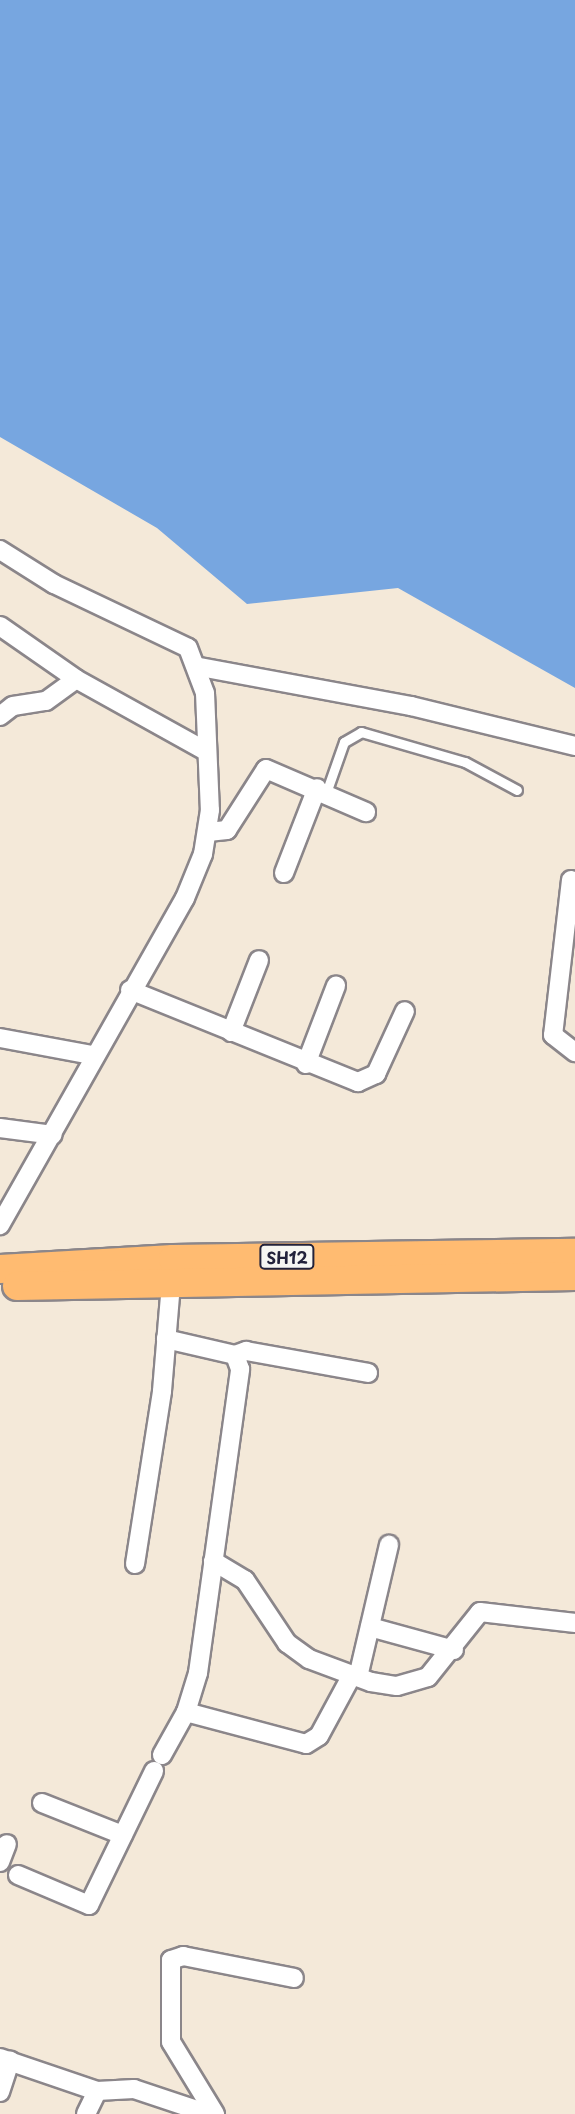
<!DOCTYPE html>
<html>
<head>
<meta charset="utf-8">
<style>
	body { margin:0 }
	#map { position:relative; width:575px; height:2114px; overflow:hidden; background:#f4e9d9; font-family:"Playpen Sans",sans-serif }
	div>[style] { position:absolute }
	.water>* { inset:0; background:#77a6e0 }
	.roads { filter:drop-shadow(2px 0 #8b868a) drop-shadow(-2px 0 #8b868a) drop-shadow(0 2px #8b868a) drop-shadow(0 -2px #8b868a) }
	.service>* { height:9px; margin:-4.5px; padding:0 4.5px; transform-origin:4.5px; border-radius:4.5px; background:#fff }
	.minor>* { height:18px; margin:-9px; padding:0 9px; transform-origin:9px; border-radius:9px; background:#fff }
	.primary>* { height:28px; margin:-14px; padding:0 14px; transform-origin:14px; border-radius:14px; background:#ffbb71 }
	span { translate:-50% -50%; white-space:nowrap; text-align:center; line-height:1.15; -webkit-text-stroke:7px #f6f6f2; paint-order:stroke }
	.shield-label span { padding:2px 5px; background:#f6f6f2; border:2px solid; border-radius:5px; -webkit-text-stroke-width:0 }
	.shield-label { font-size:16px; color:#22223b; font-weight:700 }
</style>
</head>
<body>
<div id="map">
	<div class="water">
		<div style="clip-path:polygon(0 0,575px 0,575px 688px,398px 588px,247px 604px,157px 528px,0 437px)"></div>
	</div>
	<div class="roads">
		<div class="service">
			<div style="left:326px;top:793px;width:54px;rotate:-70.6deg"></div>
			<div style="left:344px;top:742px;width:20px;rotate:-30deg"></div>
			<div style="left:361px;top:732px;width:108px;rotate:16.1deg"></div>
			<div style="left:465px;top:762px;width:59px;rotate:28.3deg"></div>
		</div>
		<div class="minor">
			<div style="left:0;top:550px;width:64px;rotate:32.2deg"></div>
			<div style="left:54px;top:584px;width:148px;rotate:25.5deg"></div>
			<div style="left:188px;top:648px;width:48px;rotate:69.3deg"></div>
			<div style="left:205px;top:693px;width:117px;rotate:87.6deg"></div>
			<div style="left:210px;top:810px;width:45px;rotate:99deg"></div>
			<div style="left:203px;top:854px;width:48px;rotate:112.2deg"></div>
			<div style="left:185px;top:898px;width:376px;rotate:119.5deg"></div>
			<div style="left:0;top:626px;width:93px;rotate:34.9deg"></div>
			<div style="left:76px;top:679px;width:146px;rotate:29deg"></div>
			<div style="left:200px;top:667px;width:215px;rotate:10.5deg"></div>
			<div style="left:411px;top:706px;width:169px;rotate:13.7deg"></div>
			<div style="left:0;top:716px;width:16px;rotate:-38deg"></div>
			<div style="left:13px;top:706px;width:33px;rotate:-9deg"></div>
			<div style="left:46px;top:701px;width:37px;rotate:-36deg"></div>
			<div style="left:208px;top:832px;width:19px;rotate:-6deg"></div>
			<div style="left:227px;top:830px;width:72px;rotate:-57.4deg"></div>
			<div style="left:266px;top:769px;width:109px;rotate:23.3deg"></div>
			<div style="left:284px;top:873px;width:91px;rotate:-68.8deg"></div>
			<div style="left:571px;top:880px;width:156px;rotate:96.6deg"></div>
			<div style="left:553px;top:1035px;width:28px;rotate:38deg"></div>
			<div style="left:130px;top:990px;width:246px;rotate:22deg"></div>
			<div style="left:358px;top:1082px;width:20px;rotate:-24deg"></div>
			<div style="left:376px;top:1074px;width:69px;rotate:-65.3deg"></div>
			<div style="left:231px;top:1032px;width:77px;rotate:-68.7deg"></div>
			<div style="left:0;top:1038px;width:94px;rotate:10.5deg"></div>
			<div style="left:306px;top:1064px;width:84px;rotate:-69deg"></div>
			<div style="left:0;top:1128px;width:53px;rotate:7.5deg"></div>
			<div style="left:235px;top:1355px;width:12px;rotate:-20deg"></div>
			<div style="left:246px;top:1351px;width:124px;rotate:10.2deg"></div>
			<div style="left:213px;top:1561px;width:37px;rotate:31deg"></div>
			<div style="left:245px;top:1580px;width:76px;rotate:56.3deg"></div>
			<div style="left:287px;top:1643px;width:27px;rotate:36deg"></div>
			<div style="left:309px;top:1659px;width:66px;rotate:20.4deg"></div>
			<div style="left:371px;top:1682px;width:26px;rotate:9deg"></div>
			<div style="left:397px;top:1686px;width:32px;rotate:-16deg"></div>
			<div style="left:428px;top:1677px;width:83px;rotate:-51.3deg"></div>
			<div style="left:480px;top:1612px;width:96px;rotate:6.6deg"></div>
			<div style="left:135px;top:1564px;width:175px;rotate:-81.1deg"></div>
			<div style="left:162px;top:1391px;width:108px;rotate:-85.2deg"></div>
			<div style="left:370px;top:1627px;width:87px;rotate:15.3deg"></div>
			<div style="left:358px;top:1677px;width:136px;rotate:-76.8deg"></div>
			<div style="left:186px;top:1712px;width:124px;rotate:14.9deg"></div>
			<div style="left:306px;top:1744px;width:15px;rotate:-32deg"></div>
			<div style="left:319px;top:1736px;width:69px;rotate:-61.6deg"></div>
			<div style="left:162px;top:1755px;width:49px;rotate:-60.8deg"></div>
			<div style="left:186px;top:1712px;width:41px;rotate:-72.9deg"></div>
			<div style="left:198px;top:1673px;width:307px;rotate:-82.1deg"></div>
			<div style="left:240px;top:1369px;width:15px;rotate:-110deg"></div>
			<div style="left:235px;top:1355px;width:71px;rotate:-166.9deg"></div>
			<div style="left:42px;top:1803px;width:87px;rotate:21.6deg"></div>
			<div style="left:0;top:1862px;width:19px;rotate:-69deg"></div>
			<div style="left:18px;top:1875px;width:77px;rotate:22.9deg"></div>
			<div style="left:89px;top:1905px;width:149px;rotate:-64.1deg"></div>
			<div style="left:0;top:2058px;width:102px;rotate:18.8deg"></div>
			<div style="left:97px;top:2091px;width:37px;rotate:-3deg"></div>
			<div style="left:134px;top:2089px;width:79px;rotate:18.4deg"></div>
			<div style="left:0;top:2092px;width:33px;rotate:-72deg"></div>
			<div style="left:86px;top:2114px;width:25px;rotate:-64deg"></div>
			<div style="left:215px;top:2114px;width:84px;rotate:-121.4deg"></div>
			<div style="left:171px;top:2042px;width:82px;rotate:-90deg"></div>
			<div style="left:171px;top:1960px;width:13px;rotate:-18deg"></div>
			<div style="left:183px;top:1956px;width:113px;rotate:11.2deg"></div>
		</div>
		<div class="primary">
			<div style="left:0;top:1269px;width:173px;rotate:-3.3deg"></div>
			<div style="left:173px;top:1259px;width:402px;rotate:-0.9deg"></div>
			<div style="left:17px;top:1286px;width:558px;rotate:-1.03deg"></div>
		</div>
	</div>
	<div class="shield-label">
		<span style="left:287px;top:1257px">SH12</span>
	</div>
</div>
</body>
</html>
